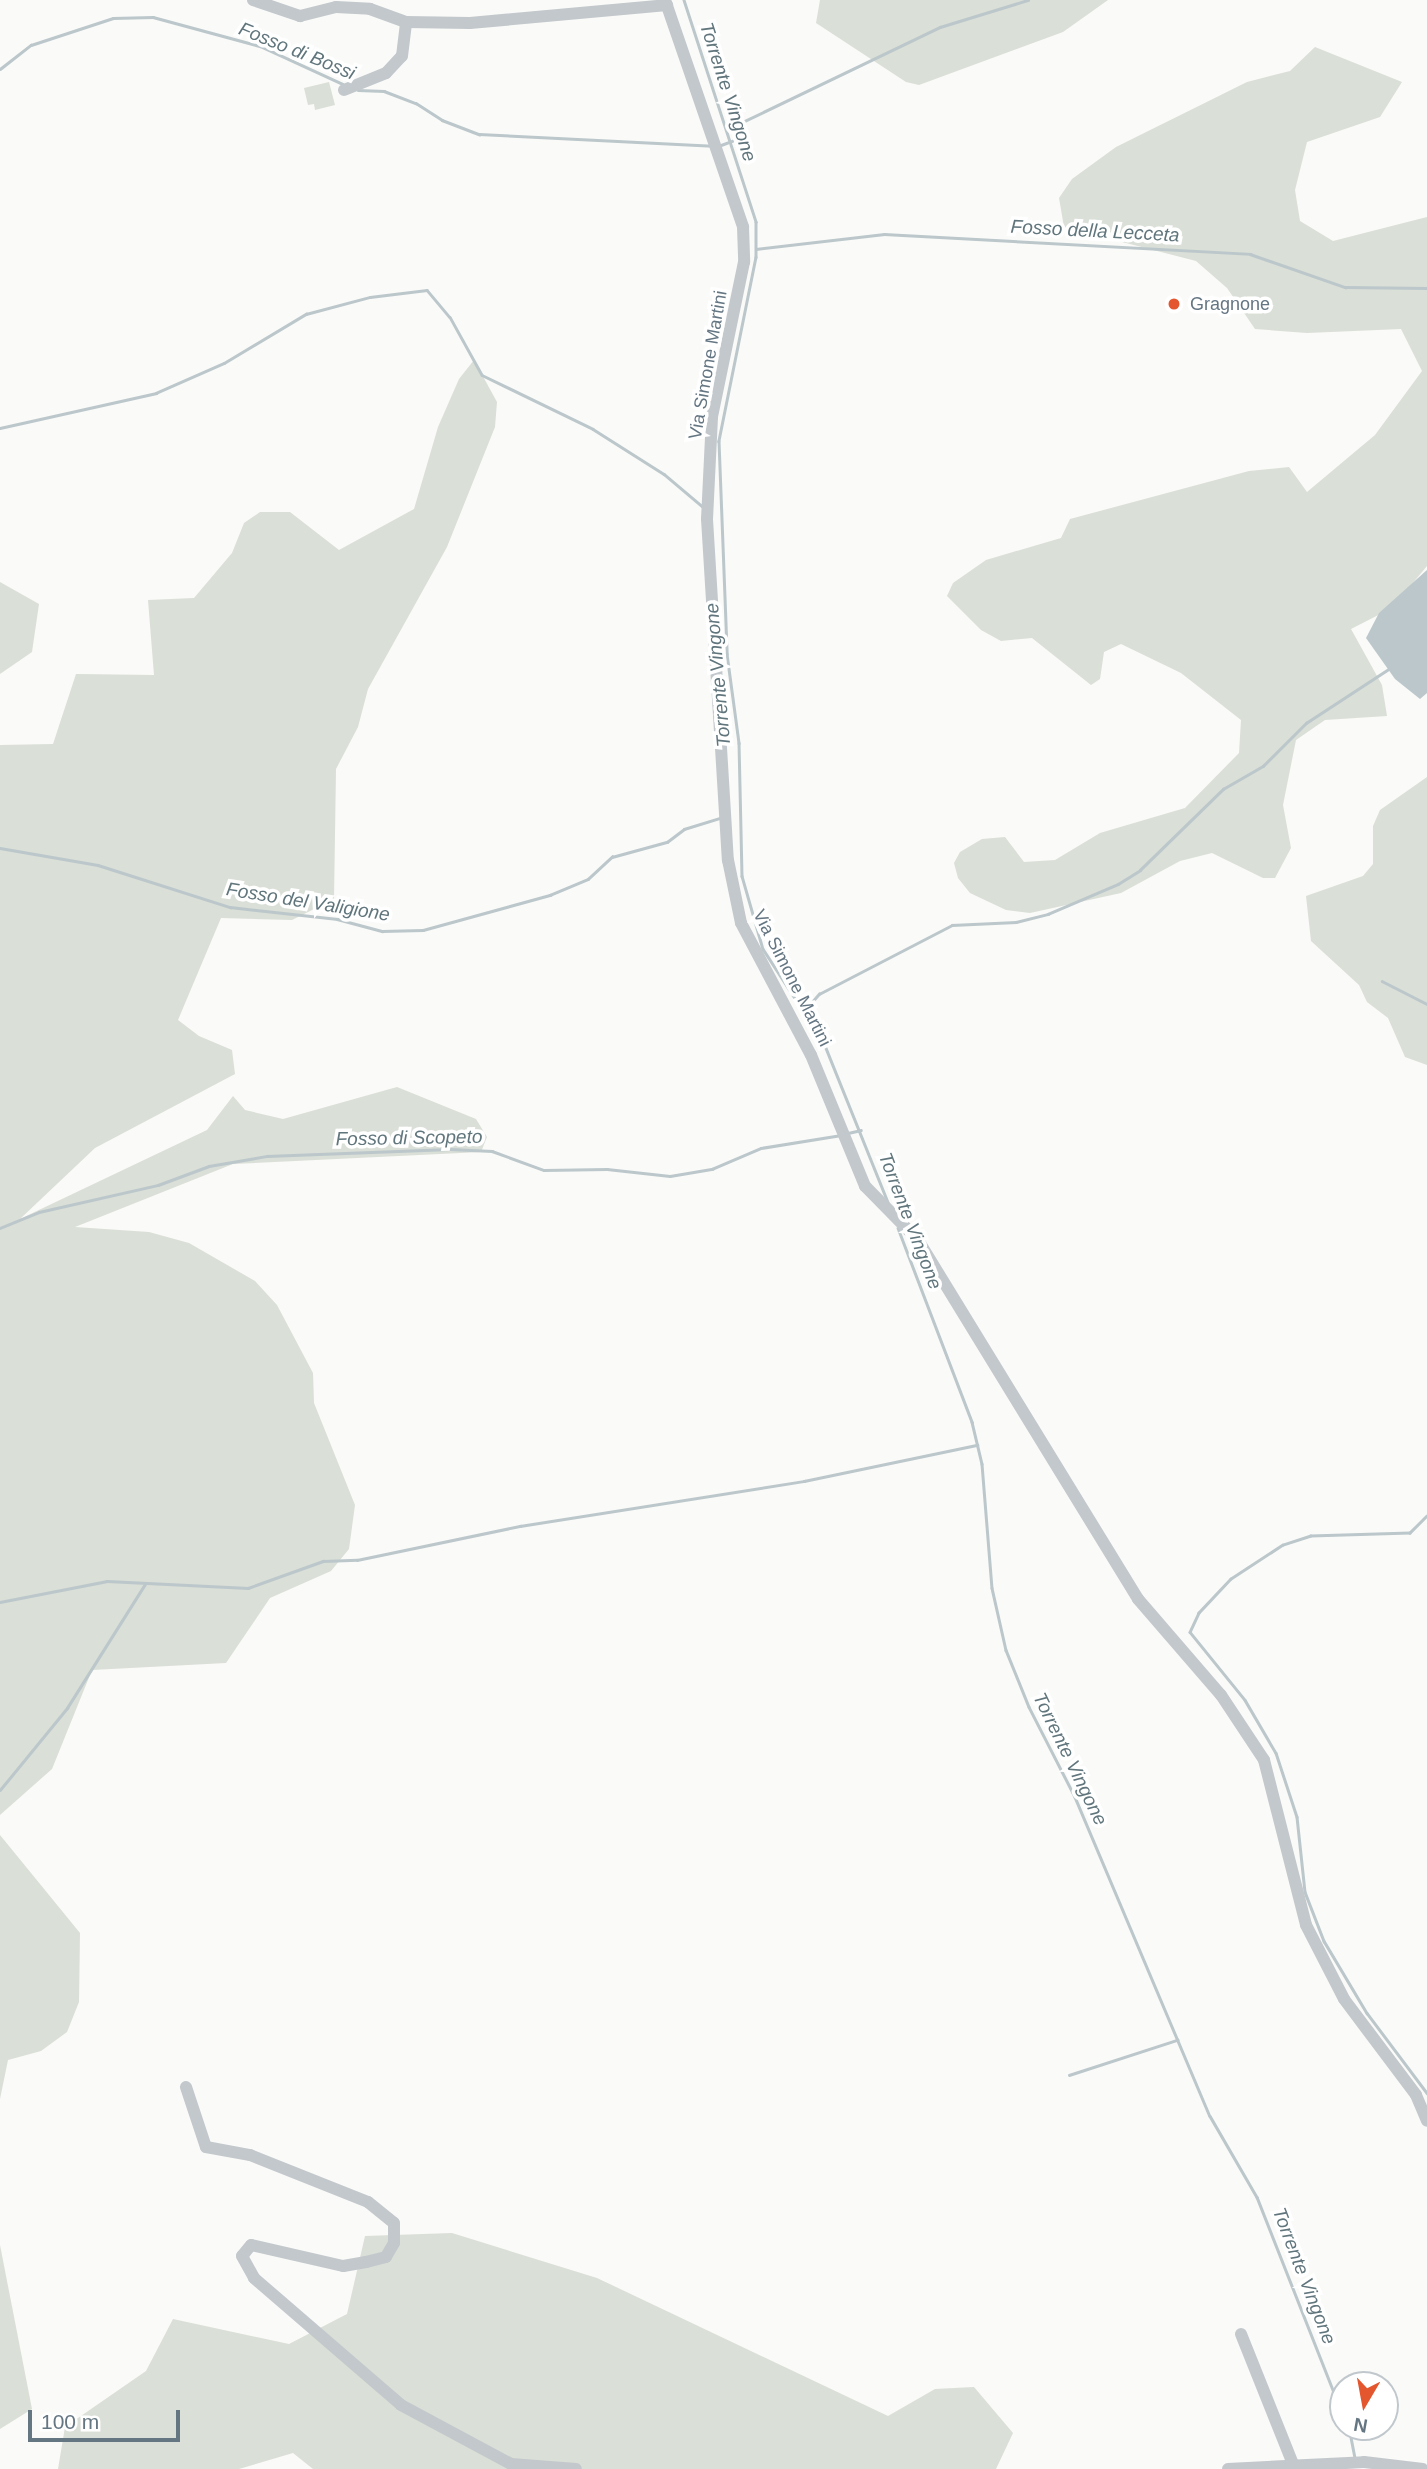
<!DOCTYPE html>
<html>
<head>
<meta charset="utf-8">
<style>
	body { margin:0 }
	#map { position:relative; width:1427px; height:2469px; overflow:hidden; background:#fafaf8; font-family:Arial,sans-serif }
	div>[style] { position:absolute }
	.green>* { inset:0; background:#dadfd7 }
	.water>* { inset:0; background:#bbc7cb }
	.stream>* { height:2.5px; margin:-1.25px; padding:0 1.25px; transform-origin:1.25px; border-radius:1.25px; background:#bbc7cb }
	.minor>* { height:12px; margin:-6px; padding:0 6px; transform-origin:6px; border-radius:6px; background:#c3c8cc }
	.dots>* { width:19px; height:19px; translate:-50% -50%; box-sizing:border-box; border:4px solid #fff; border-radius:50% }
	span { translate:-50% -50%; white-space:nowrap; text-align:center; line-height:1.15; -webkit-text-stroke:7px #fff; paint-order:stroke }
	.poi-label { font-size:18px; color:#657683 }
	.left { translate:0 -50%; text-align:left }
	.street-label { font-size:18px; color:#657683 }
	.water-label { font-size:19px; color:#60757c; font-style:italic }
	.north { position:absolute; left:1329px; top:2371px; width:70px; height:70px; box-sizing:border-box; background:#fff; border:2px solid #c1c8cd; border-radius:50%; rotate:190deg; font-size:19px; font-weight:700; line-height:28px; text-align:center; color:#657683 }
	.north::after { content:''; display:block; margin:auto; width:24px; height:32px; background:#e4572e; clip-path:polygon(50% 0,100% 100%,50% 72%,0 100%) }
	.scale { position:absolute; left:28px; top:2410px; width:152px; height:32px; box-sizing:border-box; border:4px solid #657683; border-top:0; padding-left:9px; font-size:21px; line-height:24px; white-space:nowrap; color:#657683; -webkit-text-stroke:5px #fff; paint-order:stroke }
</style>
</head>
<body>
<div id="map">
	<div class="green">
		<div style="clip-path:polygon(820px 0,1108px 0,1063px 32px,919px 85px,906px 82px,816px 23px)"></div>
		<div style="clip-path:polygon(1315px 47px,1402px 82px,1380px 117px,1307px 142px,1295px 190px,1300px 221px,1333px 241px,1427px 217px,1427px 566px,1392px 608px,1351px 629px,1382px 685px,1387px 716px,1325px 720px,1296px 740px,1283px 805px,1291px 848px,1275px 878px,1263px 878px,1212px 853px,1180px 861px,1121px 893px,1030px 913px,1006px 910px,970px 893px,958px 878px,954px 863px,960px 852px,982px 839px,1005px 837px,1024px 862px,1055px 860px,1100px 833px,1185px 808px,1239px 753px,1241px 720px,1181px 673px,1121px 644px,1104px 652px,1100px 679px,1091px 685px,1032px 638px,1001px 641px,981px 630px,947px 596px,953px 583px,986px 560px,1061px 538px,1070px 519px,1249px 471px,1289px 467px,1307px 492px,1375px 435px,1422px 371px,1401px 329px,1307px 333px,1255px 329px,1227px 288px,1196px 261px,1064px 227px,1059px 198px,1072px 179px,1116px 147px,1247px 82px,1290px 71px)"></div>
		<div style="clip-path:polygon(329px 82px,335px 105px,315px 110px,314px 104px,308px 105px,304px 88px)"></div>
		<div style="clip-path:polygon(474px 360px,497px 402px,495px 427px,447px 547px,368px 689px,358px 727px,336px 769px,334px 899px,292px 920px,221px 918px,178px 1020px,199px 1036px,232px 1050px,235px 1074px,95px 1148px,20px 1219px,207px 1130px,233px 1096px,245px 1110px,283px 1119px,397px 1087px,476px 1119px,487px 1137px,481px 1152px,233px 1164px,75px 1227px,149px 1232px,189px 1243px,255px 1281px,277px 1305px,313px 1373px,314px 1403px,355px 1505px,349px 1549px,331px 1571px,270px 1598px,226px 1663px,92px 1670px,52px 1769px,0 1815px,0 745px,53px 744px,76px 674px,154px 675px,148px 600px,194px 598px,232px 553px,244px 523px,260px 512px,290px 512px,339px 550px,414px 509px,438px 427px,459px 379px)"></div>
		<div style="clip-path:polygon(0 582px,39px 604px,32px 652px,0 674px)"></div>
		<div style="clip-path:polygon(1427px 777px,1427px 1065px,1405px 1057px,1388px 1018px,1367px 1002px,1359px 985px,1311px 941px,1306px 896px,1363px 876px,1373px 864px,1373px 826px,1380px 810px)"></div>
		<div style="clip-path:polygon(0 1835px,80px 1933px,79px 2002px,67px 2032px,41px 2051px,8px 2060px,0 2099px)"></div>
		<div style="clip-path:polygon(452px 2233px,597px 2278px,888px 2416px,935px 2389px,974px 2387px,1013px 2433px,996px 2469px,313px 2469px,293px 2453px,239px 2469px,58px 2469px,65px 2427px,146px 2371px,173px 2319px,289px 2344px,347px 2314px,365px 2236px)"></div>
		<div style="clip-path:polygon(0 2245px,32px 2409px,0 2429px)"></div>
	</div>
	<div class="water">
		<div style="clip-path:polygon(1427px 570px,1427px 693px,1420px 699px,1395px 679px,1366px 638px,1379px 613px)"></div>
	</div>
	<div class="stream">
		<div style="left:684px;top:0;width:233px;rotate:72deg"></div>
		<div style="left:756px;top:222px;width:35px;rotate:90deg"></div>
		<div style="left:756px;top:257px;width:188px;rotate:101.4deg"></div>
		<div style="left:719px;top:441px;width:213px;rotate:87.8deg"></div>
		<div style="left:727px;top:654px;width:90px;rotate:82.3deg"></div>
		<div style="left:739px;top:743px;width:133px;rotate:88.7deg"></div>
		<div style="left:742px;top:876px;width:76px;rotate:74deg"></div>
		<div style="left:763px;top:949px;width:112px;rotate:57deg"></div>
		<div style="left:824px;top:1043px;width:171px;rotate:68.1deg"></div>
		<div style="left:0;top:69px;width:39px;rotate:-38deg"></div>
		<div style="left:31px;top:45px;width:86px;rotate:-18.2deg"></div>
		<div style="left:113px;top:18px;width:40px;rotate:-1.4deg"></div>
		<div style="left:153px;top:17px;width:111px;rotate:15.2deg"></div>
		<div style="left:260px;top:46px;width:91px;rotate:24.6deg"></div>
		<div style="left:358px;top:90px;width:26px;rotate:2deg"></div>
		<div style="left:384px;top:91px;width:34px;rotate:21deg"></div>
		<div style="left:416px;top:103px;width:31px;rotate:33deg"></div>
		<div style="left:442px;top:120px;width:40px;rotate:21deg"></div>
		<div style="left:479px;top:134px;width:233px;rotate:2.9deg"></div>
		<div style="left:728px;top:129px;width:235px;rotate:-25.7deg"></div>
		<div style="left:940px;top:27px;width:92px;rotate:-17.1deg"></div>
		<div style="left:721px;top:145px;width:12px;rotate:-20deg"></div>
		<div style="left:756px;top:249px;width:129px;rotate:-6.7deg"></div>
		<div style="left:884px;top:234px;width:367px;rotate:3.1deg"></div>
		<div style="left:1250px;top:254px;width:101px;rotate:19.2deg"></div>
		<div style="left:1345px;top:287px;width:82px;rotate:0.7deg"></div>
		<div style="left:0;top:428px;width:160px;rotate:-12.6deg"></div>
		<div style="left:156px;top:393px;width:74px;rotate:-23.8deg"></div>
		<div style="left:224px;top:363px;width:96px;rotate:-30.9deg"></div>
		<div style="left:306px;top:314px;width:66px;rotate:-14.9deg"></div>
		<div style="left:370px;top:297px;width:57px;rotate:-7deg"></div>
		<div style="left:427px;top:290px;width:35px;rotate:50deg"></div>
		<div style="left:450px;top:317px;width:66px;rotate:61.1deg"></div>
		<div style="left:482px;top:375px;width:123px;rotate:25.9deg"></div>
		<div style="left:593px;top:429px;width:84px;rotate:32.4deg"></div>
		<div style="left:664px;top:474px;width:51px;rotate:40.2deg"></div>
		<div style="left:0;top:848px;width:99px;rotate:9.8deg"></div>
		<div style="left:98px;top:865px;width:139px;rotate:17.7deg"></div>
		<div style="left:230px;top:907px;width:108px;rotate:6.4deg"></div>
		<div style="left:337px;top:919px;width:47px;rotate:14.9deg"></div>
		<div style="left:382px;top:931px;width:41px;rotate:-1.4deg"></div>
		<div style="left:423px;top:930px;width:132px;rotate:-15.4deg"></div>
		<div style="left:550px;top:895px;width:41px;rotate:-22.8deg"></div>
		<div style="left:588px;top:879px;width:33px;rotate:-43deg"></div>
		<div style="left:612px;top:857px;width:57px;rotate:-15.3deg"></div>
		<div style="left:667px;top:842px;width:21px;rotate:-37deg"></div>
		<div style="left:684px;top:829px;width:39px;rotate:-17deg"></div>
		<div style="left:1382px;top:981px;width:51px;rotate:27.1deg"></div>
		<div style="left:804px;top:1011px;width:23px;rotate:-49deg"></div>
		<div style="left:819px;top:994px;width:150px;rotate:-27.4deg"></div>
		<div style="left:952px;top:925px;width:64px;rotate:-2.7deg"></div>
		<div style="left:1016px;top:922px;width:33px;rotate:-14deg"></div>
		<div style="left:1048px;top:914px;width:76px;rotate:-23.2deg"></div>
		<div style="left:1118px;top:884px;width:26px;rotate:-32deg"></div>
		<div style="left:1140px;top:870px;width:116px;rotate:-44.3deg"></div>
		<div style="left:1223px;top:789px;width:46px;rotate:-29.9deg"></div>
		<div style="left:1263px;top:766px;width:61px;rotate:-45deg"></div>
		<div style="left:1306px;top:723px;width:100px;rotate:-33.2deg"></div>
		<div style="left:848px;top:1133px;width:13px;rotate:-13deg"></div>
		<div style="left:0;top:1228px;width:42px;rotate:-22.3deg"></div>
		<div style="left:39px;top:1212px;width:122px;rotate:-12.8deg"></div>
		<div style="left:158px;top:1185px;width:54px;rotate:-20.4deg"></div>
		<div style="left:209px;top:1166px;width:59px;rotate:-9.8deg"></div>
		<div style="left:267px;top:1156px;width:183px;rotate:-2.2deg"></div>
		<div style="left:450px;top:1149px;width:42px;rotate:2.7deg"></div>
		<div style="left:492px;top:1151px;width:55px;rotate:20.1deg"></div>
		<div style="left:544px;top:1170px;width:63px;rotate:-0.9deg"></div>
		<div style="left:607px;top:1169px;width:63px;rotate:6.3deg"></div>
		<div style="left:670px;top:1176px;width:43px;rotate:-9.5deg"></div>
		<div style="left:712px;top:1169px;width:53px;rotate:-23.2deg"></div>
		<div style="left:761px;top:1148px;width:81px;rotate:-9.2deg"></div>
		<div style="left:898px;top:1228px;width:208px;rotate:69.1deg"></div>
		<div style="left:972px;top:1422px;width:43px;rotate:76.6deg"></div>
		<div style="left:982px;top:1464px;width:124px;rotate:85.4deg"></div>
		<div style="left:992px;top:1588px;width:64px;rotate:77.3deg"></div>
		<div style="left:1006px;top:1650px;width:61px;rotate:68deg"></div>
		<div style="left:1029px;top:1707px;width:101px;rotate:62.9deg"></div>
		<div style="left:1075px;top:1797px;width:346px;rotate:67.1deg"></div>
		<div style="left:1210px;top:2116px;width:94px;rotate:59.9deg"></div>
		<div style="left:1257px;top:2197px;width:234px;rotate:68.5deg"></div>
		<div style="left:1427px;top:1516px;width:24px;rotate:135deg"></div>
		<div style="left:1410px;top:1533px;width:99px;rotate:178.3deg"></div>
		<div style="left:1311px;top:1536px;width:29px;rotate:162deg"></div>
		<div style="left:1283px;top:1545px;width:62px;rotate:146.8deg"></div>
		<div style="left:1231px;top:1579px;width:47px;rotate:133.3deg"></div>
		<div style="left:1199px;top:1613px;width:21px;rotate:115deg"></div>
		<div style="left:1190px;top:1632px;width:87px;rotate:51deg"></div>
		<div style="left:1245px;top:1700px;width:61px;rotate:59.7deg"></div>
		<div style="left:1276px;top:1753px;width:67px;rotate:71.8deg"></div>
		<div style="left:1297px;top:1817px;width:75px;rotate:83.9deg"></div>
		<div style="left:1305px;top:1892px;width:53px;rotate:68.8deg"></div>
		<div style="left:1324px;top:1941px;width:84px;rotate:59.2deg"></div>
		<div style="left:1367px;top:2013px;width:100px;rotate:53.1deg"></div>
		<div style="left:0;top:1602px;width:109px;rotate:-11.1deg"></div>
		<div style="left:107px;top:1581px;width:141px;rotate:2.8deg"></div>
		<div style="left:248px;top:1588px;width:80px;rotate:-19.8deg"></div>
		<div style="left:323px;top:1561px;width:34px;rotate:-2deg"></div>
		<div style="left:357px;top:1560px;width:167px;rotate:-11.8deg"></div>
		<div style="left:520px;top:1526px;width:288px;rotate:-9deg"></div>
		<div style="left:804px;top:1481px;width:177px;rotate:-11.8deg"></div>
		<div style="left:0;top:1790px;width:106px;rotate:-50.7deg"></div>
		<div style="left:67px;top:1708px;width:146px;rotate:-57.8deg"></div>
		<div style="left:1069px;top:2075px;width:114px;rotate:-18deg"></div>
		<div style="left:1349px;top:2427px;width:31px;rotate:79deg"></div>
	</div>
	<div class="minor">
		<div style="left:253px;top:0;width:50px;rotate:18.8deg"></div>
		<div style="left:300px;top:16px;width:37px;rotate:-14deg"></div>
		<div style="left:336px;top:7px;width:34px;rotate:3deg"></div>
		<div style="left:370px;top:9px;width:38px;rotate:20deg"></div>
		<div style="left:406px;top:22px;width:64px;rotate:0.9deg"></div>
		<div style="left:470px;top:23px;width:198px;rotate:-5.2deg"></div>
		<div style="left:665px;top:0;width:240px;rotate:71deg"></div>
		<div style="left:743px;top:227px;width:35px;rotate:88deg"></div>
		<div style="left:744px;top:262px;width:158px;rotate:101.7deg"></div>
		<div style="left:712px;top:417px;width:102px;rotate:92.8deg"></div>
		<div style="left:707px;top:519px;width:342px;rotate:86.5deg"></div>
		<div style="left:728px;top:860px;width:64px;rotate:78.3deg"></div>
		<div style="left:741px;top:923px;width:149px;rotate:62.1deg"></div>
		<div style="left:811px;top:1055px;width:142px;rotate:67.6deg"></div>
		<div style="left:865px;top:1186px;width:76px;rotate:45.5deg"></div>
		<div style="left:918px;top:1240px;width:421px;rotate:58.5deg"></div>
		<div style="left:1138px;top:1599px;width:127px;rotate:49.2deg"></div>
		<div style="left:1221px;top:1695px;width:78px;rotate:56.5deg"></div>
		<div style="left:1264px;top:1760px;width:170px;rotate:75.7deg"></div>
		<div style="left:1306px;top:1925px;width:83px;rotate:62.8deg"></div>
		<div style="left:1344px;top:1999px;width:120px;rotate:53.1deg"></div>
		<div style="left:1416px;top:2095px;width:28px;rotate:67deg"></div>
		<div style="left:344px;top:90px;width:45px;rotate:-22deg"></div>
		<div style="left:386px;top:73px;width:23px;rotate:-47deg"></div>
		<div style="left:402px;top:56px;width:34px;rotate:-83deg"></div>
		<div style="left:186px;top:2087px;width:63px;rotate:71.6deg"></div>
		<div style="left:206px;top:2147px;width:45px;rotate:10.3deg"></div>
		<div style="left:250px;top:2155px;width:127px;rotate:21.7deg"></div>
		<div style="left:368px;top:2202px;width:33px;rotate:39deg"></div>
		<div style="left:394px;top:2223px;width:20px;rotate:90deg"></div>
		<div style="left:394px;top:2243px;width:16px;rotate:120deg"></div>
		<div style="left:386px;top:2257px;width:21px;rotate:166deg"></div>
		<div style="left:366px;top:2262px;width:23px;rotate:170deg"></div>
		<div style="left:343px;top:2266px;width:94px;rotate:-167.1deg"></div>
		<div style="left:251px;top:2245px;width:14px;rotate:129deg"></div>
		<div style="left:242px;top:2256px;width:25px;rotate:61deg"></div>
		<div style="left:254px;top:2278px;width:194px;rotate:40.8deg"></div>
		<div style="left:401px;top:2405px;width:125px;rotate:28.2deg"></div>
		<div style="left:511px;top:2464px;width:65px;rotate:4.4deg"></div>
		<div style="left:1241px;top:2334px;width:140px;rotate:68.2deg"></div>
		<div style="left:1228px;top:2469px;width:136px;rotate:-2.9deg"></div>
		<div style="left:1364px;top:2462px;width:59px;rotate:6.8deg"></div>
	</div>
	<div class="dots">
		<div style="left:1174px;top:304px;background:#e4572e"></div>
	</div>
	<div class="poi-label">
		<span class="left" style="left:1190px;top:304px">Gragnone</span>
	</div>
	<div class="street-label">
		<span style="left:708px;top:365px;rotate:-80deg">Via Simone Martini</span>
		<span style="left:792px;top:978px;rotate:63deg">Via Simone Martini</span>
	</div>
	<div class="water-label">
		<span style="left:297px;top:51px;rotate:22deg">Fosso di Bossi</span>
		<span style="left:728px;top:92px;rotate:72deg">Torrente Vingone</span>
		<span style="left:1095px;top:231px;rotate:3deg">Fosso della Lecceta</span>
		<span style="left:718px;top:675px;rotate:-95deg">Torrente Vingone</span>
		<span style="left:308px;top:902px;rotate:9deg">Fosso del Valigione</span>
		<span style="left:409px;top:1138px;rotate:-1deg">Fosso di Scopeto</span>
		<span style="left:910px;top:1221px;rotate:69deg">Torrente Vingone</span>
		<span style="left:1070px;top:1759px;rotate:64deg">Torrente Vingone</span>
		<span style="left:1304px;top:2276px;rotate:69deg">Torrente Vingone</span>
	</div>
	<div class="north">N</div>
	<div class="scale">100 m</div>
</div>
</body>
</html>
